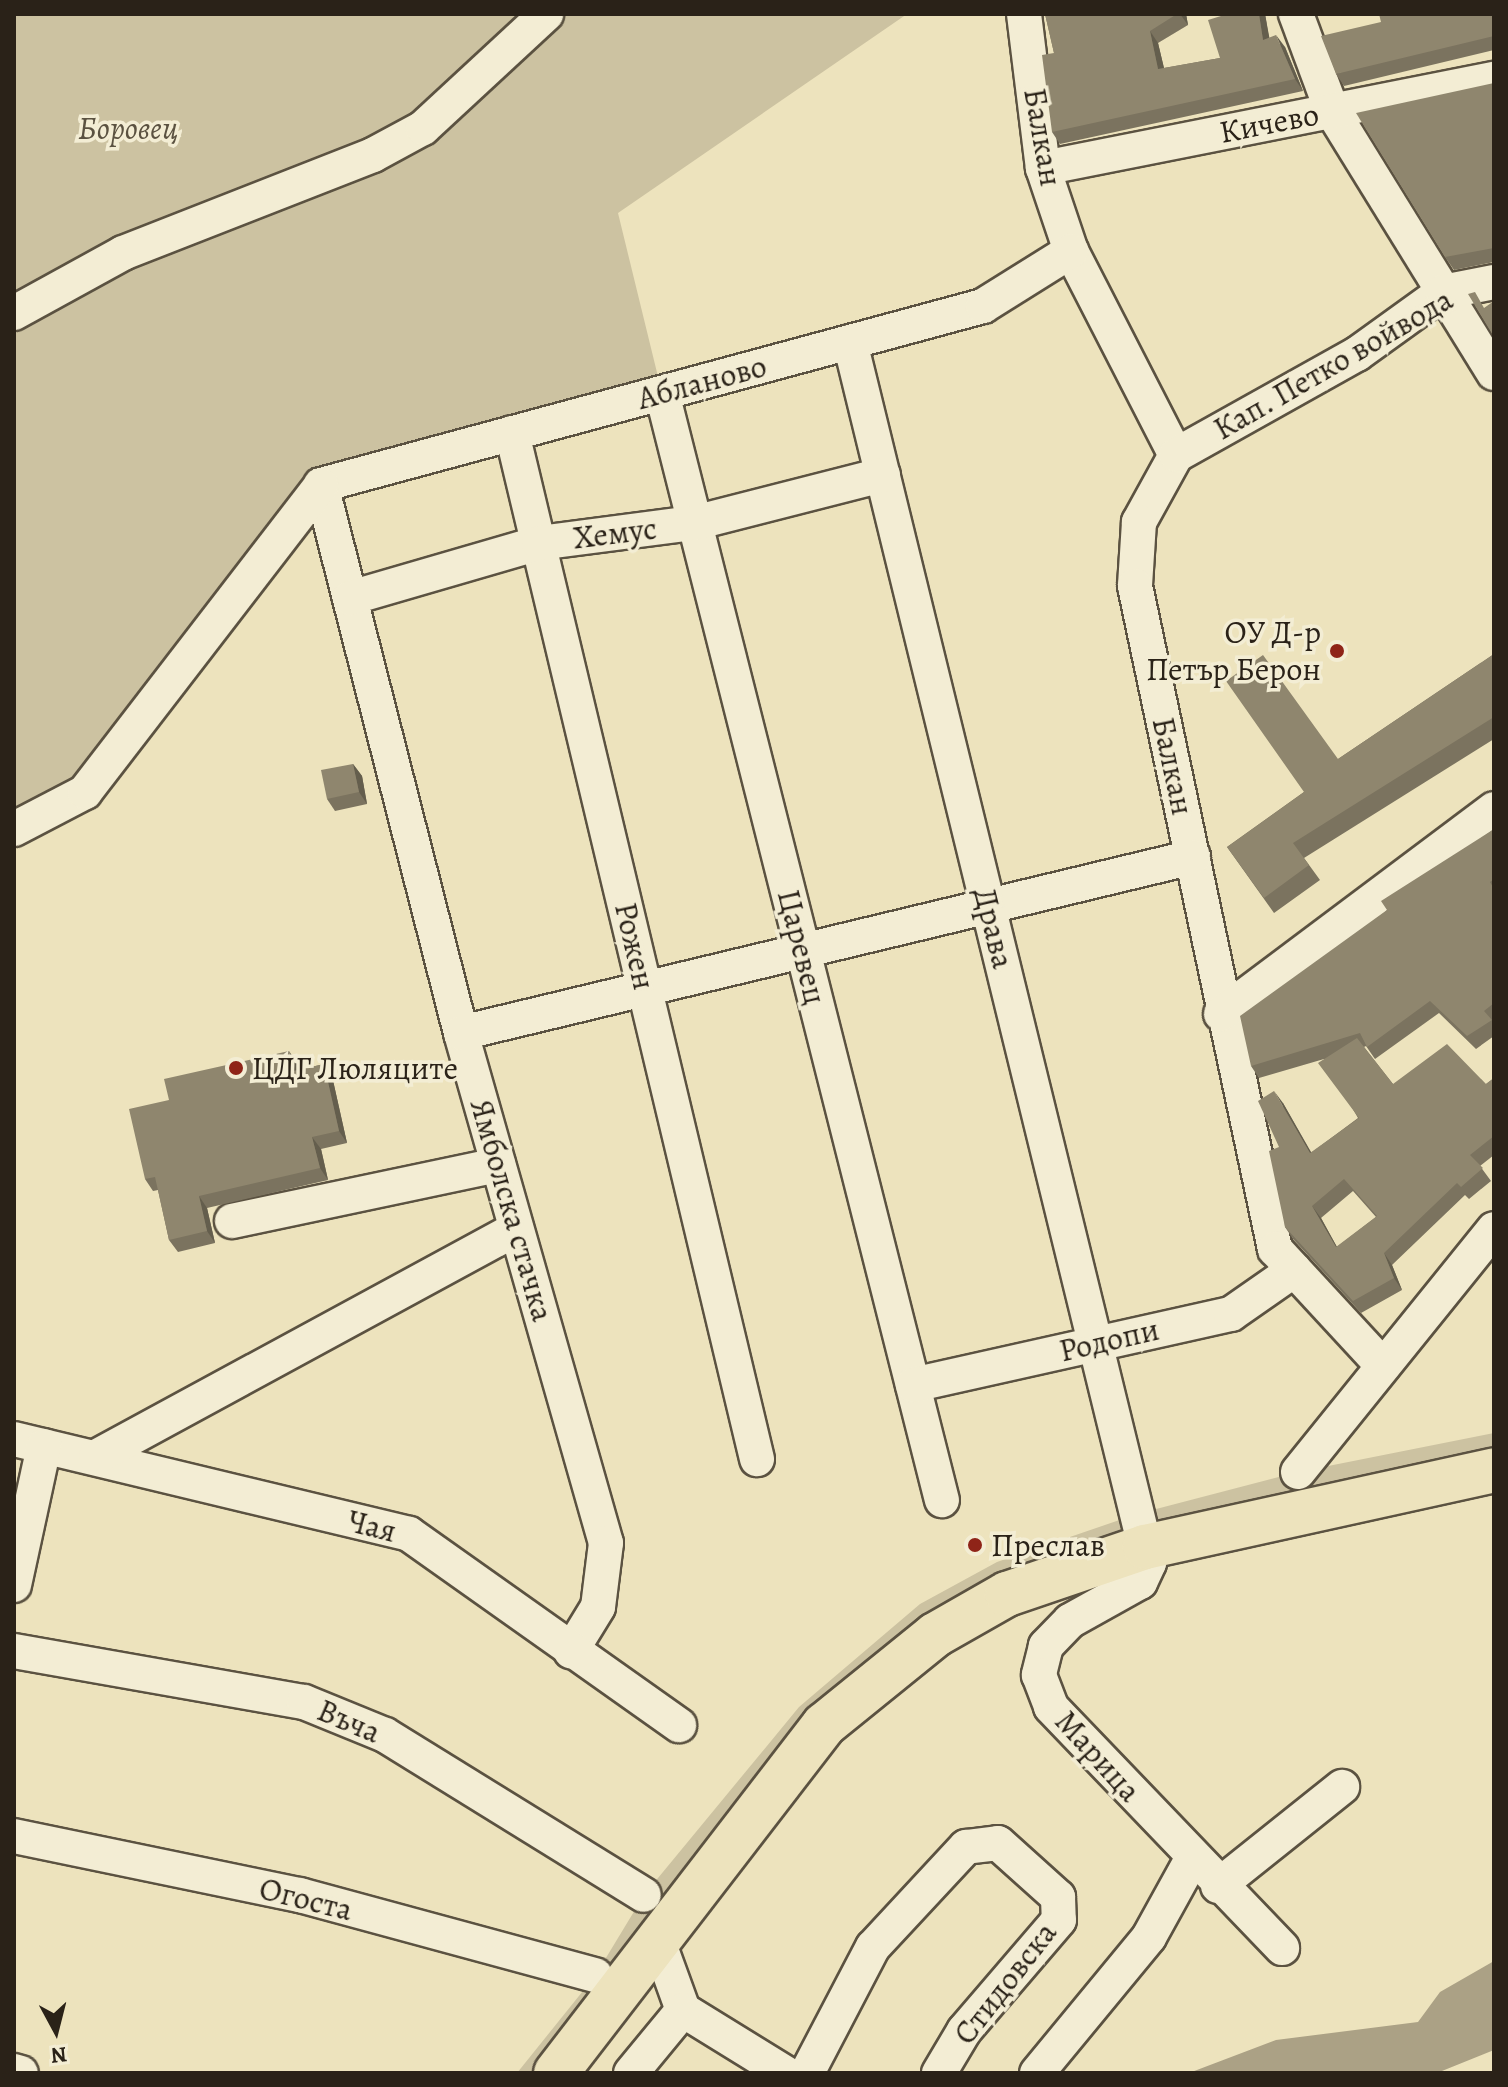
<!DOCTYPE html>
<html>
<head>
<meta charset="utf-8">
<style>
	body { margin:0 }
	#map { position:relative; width:1508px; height:2087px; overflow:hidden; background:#ede3bd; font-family:Alegreya,serif }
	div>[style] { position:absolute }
	.green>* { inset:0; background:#ccc2a1 }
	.water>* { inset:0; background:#aba185 }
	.roads { filter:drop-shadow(2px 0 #5b5241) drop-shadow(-2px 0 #5b5241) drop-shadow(0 2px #5b5241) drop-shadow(0 -2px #5b5241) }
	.minor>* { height:34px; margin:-17px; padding:0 17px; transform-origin:17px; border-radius:17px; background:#f3edd4 }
	.major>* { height:44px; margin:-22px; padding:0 22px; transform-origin:22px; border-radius:22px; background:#ede3bd }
	.wall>* { inset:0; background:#7b735f }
	.shaded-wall>* { inset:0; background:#645e4d }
	.building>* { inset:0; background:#8f866e }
	.dots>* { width:22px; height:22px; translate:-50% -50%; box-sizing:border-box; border:4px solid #f3edd4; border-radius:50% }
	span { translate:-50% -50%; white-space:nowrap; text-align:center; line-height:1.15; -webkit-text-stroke:7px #f3edd4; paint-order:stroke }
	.street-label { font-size:32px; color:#2a2218 }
	.park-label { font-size:32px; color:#5b5241; font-style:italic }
	.poi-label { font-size:32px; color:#2a2218 }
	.right { translate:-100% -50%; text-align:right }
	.left { translate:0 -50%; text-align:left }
	.frame { position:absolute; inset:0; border:16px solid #2a2218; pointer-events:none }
	.north { position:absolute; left:16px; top:1991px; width:80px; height:80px; -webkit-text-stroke:6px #f3edd4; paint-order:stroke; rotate:173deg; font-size:22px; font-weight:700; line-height:32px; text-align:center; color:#2a2218 }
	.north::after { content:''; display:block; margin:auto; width:28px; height:36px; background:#2a2218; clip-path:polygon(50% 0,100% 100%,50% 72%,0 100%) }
</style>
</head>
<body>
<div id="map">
	<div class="green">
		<div style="clip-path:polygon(14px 14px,907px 14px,618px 213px,662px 393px,321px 485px,85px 792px,14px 829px)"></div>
		<div style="clip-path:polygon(1494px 1433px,1494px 1470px,1145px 1547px,879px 1676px,556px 2073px,517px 2073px,595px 1976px,644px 1895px,799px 1707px,920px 1604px,997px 1562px,1137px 1514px,1298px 1472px)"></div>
	</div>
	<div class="water">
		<div style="clip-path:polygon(1494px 1961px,1494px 2050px,1437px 2073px,1189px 2073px,1276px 2040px,1418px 2022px,1440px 1992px)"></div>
	</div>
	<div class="roads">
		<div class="minor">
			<div style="left:1024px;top:14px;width:155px;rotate:83deg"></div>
			<div style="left:1043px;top:168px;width:88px;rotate:71.4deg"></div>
			<div style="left:1071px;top:251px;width:229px;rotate:62.8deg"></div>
			<div style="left:1176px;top:455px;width:77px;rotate:118.9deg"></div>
			<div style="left:1139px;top:522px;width:64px;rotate:93.6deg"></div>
			<div style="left:1135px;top:586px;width:678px;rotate:78.08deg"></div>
			<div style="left:1275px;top:1249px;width:159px;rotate:47.3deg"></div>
			<div style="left:1296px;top:14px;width:103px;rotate:69.6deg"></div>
			<div style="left:1332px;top:111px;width:308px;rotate:58.3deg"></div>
			<div style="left:1043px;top:168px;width:460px;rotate:-11.2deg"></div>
			<div style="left:14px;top:313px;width:124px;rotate:-28.8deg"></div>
			<div style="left:123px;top:253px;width:269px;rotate:-21.4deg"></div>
			<div style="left:373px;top:155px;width:57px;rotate:-28.4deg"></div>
			<div style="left:423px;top:128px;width:168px;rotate:-42.8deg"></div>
			<div style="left:850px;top:342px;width:1257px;rotate:76.24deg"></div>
			<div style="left:1149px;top:1563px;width:21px;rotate:115deg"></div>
			<div style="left:1140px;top:1582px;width:80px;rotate:150.9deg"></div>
			<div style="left:1070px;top:1621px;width:35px;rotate:134deg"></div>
			<div style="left:1046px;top:1646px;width:30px;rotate:104deg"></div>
			<div style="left:1039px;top:1675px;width:34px;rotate:69deg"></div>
			<div style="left:1051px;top:1707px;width:334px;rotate:46.2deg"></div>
			<div style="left:662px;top:393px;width:1142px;rotate:75.81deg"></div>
			<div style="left:512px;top:433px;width:1055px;rotate:76.57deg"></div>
			<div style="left:1176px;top:455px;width:207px;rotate:-29.2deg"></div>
			<div style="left:1357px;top:354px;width:106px;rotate:-35.8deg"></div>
			<div style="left:1443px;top:292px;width:52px;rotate:-11.1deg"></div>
			<div style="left:321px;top:485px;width:566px;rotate:75.67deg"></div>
			<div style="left:461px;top:1033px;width:530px;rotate:74.13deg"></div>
			<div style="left:606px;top:1543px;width:64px;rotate:97.1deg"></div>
			<div style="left:598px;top:1607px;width:52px;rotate:121.5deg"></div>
			<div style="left:321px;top:485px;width:686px;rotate:-15.13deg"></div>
			<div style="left:983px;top:306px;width:104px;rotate:-32deg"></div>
			<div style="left:350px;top:598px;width:197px;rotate:-16.2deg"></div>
			<div style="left:539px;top:543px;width:156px;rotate:-7.4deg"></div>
			<div style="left:694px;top:523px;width:195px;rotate:-14.3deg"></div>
			<div style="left:14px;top:829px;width:80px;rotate:-27.5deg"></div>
			<div style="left:85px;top:792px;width:387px;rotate:-52.4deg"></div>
			<div style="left:1221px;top:1014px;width:341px;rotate:-36.9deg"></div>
			<div style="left:461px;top:1033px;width:753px;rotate:-13.52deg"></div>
			<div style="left:232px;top:1221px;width:272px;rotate:-11.9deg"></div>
			<div style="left:913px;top:1385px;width:326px;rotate:-12.6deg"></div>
			<div style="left:1231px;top:1314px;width:77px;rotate:-34.9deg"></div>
			<div style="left:14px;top:1439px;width:406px;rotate:13.5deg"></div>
			<div style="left:409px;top:1534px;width:331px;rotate:35.3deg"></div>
			<div style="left:96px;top:1457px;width:478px;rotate:-28.5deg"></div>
			<div style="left:1298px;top:1472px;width:312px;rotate:-51.1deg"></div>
			<div style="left:14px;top:1585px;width:142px;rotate:-77.8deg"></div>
			<div style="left:14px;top:1651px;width:294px;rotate:10deg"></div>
			<div style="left:304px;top:1702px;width:87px;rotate:22.2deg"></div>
			<div style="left:385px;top:1735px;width:304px;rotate:31.7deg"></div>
			<div style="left:14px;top:1836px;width:292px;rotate:11.7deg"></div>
			<div style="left:300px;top:1895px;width:306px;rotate:15.2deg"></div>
			<div style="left:1218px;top:1886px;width:159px;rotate:-38.6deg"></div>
			<div style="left:658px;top:1941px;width:73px;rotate:70.1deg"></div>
			<div style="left:683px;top:2010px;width:120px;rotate:31.7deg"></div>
			<div style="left:14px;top:2071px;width:7px;rotate:16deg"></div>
			<div style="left:631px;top:2073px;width:82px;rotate:-50.5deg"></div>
			<div style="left:807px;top:2073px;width:142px;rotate:-62.4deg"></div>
			<div style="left:873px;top:1947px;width:137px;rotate:-47.1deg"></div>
			<div style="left:966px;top:1847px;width:32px;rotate:-7deg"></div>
			<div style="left:998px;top:1843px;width:81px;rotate:42deg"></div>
			<div style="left:1058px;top:1897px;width:23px;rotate:88deg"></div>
			<div style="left:1059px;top:1920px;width:146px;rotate:130.6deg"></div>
			<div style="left:964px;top:2031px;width:49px;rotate:120.8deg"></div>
			<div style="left:1037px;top:2073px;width:176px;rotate:-50.5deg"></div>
			<div style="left:1149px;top:1937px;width:89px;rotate:-61.1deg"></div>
		</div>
		<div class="major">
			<div style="left:556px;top:2073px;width:439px;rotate:-52.4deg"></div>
			<div style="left:824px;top:1725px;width:143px;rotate:-39deg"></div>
			<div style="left:935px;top:1635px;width:83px;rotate:-29.7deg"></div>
			<div style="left:1007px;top:1594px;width:146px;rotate:-18.8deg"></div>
			<div style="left:1145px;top:1547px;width:357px;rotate:-12.4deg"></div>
		</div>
	</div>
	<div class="wall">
		<div style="clip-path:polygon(1045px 14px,1186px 14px,1188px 25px,1158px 43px,1164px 68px,1220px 58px,1221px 14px,1265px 14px,1269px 38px,1285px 47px,1303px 91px,1060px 144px,1052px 132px,1054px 53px)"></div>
		<div style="clip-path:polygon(1494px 14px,1494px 50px,1344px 86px,1336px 74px)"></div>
		<div style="clip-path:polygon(1494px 83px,1494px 262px,1454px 270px,1445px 257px)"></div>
		<div style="clip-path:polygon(1494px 654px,1494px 739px,1304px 858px,1320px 880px,1274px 913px,1227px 847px,1304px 792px,1338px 759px)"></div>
		<div style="clip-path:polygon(353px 764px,362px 776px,367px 804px,335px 811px,327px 799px)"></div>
		<div style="clip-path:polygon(evenodd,1494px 829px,1494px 1036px,1476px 1049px,1439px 1013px,1375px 1059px,1366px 1046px,1364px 1047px,1393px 1084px,1486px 1084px,1494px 1078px,1494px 1155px,1480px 1166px,1491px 1181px,1469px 1199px,1465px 1195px,1392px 1265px,1402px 1290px,1361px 1313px,1293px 1239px,1285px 1227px,1279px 1147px,1283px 1103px,1311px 1153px,1358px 1118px,1324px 1059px,1259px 1078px,1251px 1066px,1387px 910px,1494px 829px,1353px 1191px,1376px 1217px,1337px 1247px,1321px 1218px,1353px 1191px)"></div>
		<div style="clip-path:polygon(297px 1063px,299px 1070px,324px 1064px,332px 1076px,347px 1143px,321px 1149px,328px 1180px,207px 1208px,215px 1243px,178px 1252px,169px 1240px,158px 1190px,153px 1191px,145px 1179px,169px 1100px)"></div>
	</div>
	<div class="shaded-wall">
		<div style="clip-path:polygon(1180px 14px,1186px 14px,1188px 25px)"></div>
		<div style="clip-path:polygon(1259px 14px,1265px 14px,1272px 52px,1263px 40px)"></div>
		<div style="clip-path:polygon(1150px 31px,1158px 43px,1167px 81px,1158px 69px)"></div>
		<div style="clip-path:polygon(1276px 35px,1285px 47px,1303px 91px,1295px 79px)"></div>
		<div style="clip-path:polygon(353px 764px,362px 776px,367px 804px,359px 792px)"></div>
		<div style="clip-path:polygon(289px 1051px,297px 1063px,301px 1083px,293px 1071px)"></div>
		<div style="clip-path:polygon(324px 1064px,332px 1076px,347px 1143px,339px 1131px)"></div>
		<div style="clip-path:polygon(1274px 1091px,1283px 1103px,1319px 1166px,1310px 1153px)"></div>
		<div style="clip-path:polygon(312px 1137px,321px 1149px,328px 1180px,320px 1168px)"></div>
		<div style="clip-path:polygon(199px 1196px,207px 1208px,215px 1243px,207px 1231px)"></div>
		<div style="clip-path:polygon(1312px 1206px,1321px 1218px,1344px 1260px,1336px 1247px)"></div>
		<div style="clip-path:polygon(1384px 1253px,1392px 1265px,1402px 1290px,1394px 1278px)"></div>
	</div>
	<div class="building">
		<div style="clip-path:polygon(1045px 14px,1177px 14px,1150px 31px,1158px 69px,1220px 58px,1208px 20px,1221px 16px,1221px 14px,1259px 14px,1263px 40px,1276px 35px,1295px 79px,1052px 132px,1042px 55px,1054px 53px)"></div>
		<div style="clip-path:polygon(1379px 14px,1494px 14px,1494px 36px,1336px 74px,1321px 36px,1381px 22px)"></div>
		<div style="clip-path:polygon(1494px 83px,1494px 248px,1445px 257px,1356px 113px)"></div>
		<div style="clip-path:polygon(1475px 292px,1484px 308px,1494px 301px,1494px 337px,1468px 294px)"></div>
		<div style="clip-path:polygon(1494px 654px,1494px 717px,1293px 843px,1309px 865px,1264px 898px,1227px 847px,1304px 792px,1226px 681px,1263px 655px,1338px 759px)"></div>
		<div style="clip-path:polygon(353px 764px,359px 792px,327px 799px,321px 770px)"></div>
		<div style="clip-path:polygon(1494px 829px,1494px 879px,1490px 882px,1494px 889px,1494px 1003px,1484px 1011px,1492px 1020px,1467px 1036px,1430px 1001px,1367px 1047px,1360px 1033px,1251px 1066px,1240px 1016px,1387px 910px,1381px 901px)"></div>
		<div style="clip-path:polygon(evenodd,1357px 1038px,1393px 1084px,1447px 1044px,1486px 1084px,1494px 1078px,1494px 1136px,1470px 1155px,1483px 1168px,1461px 1187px,1457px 1183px,1384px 1253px,1394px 1278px,1353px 1301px,1285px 1227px,1269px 1151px,1279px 1147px,1258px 1101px,1274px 1091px,1310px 1153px,1359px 1118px,1318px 1063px,1357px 1038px,1344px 1179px,1377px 1216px,1336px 1247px,1312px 1206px,1344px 1179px)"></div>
		<div style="clip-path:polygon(289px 1051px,293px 1071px,324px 1064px,339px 1131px,312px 1137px,320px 1168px,199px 1196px,207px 1231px,169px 1240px,155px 1177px,145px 1179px,129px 1109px,169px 1100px,164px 1079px)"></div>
	</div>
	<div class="dots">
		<div style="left:1337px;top:651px;background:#8f2418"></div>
		<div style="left:236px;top:1068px;background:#8f2418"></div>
		<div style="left:975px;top:1545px;background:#8f2418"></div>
	</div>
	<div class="street-label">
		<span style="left:1269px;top:123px;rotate:-11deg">Кичево</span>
		<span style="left:1043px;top:137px;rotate:80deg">Балкан</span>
		<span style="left:1333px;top:364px;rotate:-30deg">Кап. Петко войвода</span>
		<span style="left:702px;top:382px;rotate:-15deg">Абланово</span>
		<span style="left:615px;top:533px;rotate:-7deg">Хемус</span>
		<span style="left:1173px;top:766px;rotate:78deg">Балкан</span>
		<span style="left:994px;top:928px;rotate:76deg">Драва</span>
		<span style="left:635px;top:946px;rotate:77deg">Рожен</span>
		<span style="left:802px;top:947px;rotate:76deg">Царевец</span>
		<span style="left:512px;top:1210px;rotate:74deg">Ямболска стачка</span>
		<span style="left:1109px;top:1340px;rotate:-13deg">Родопи</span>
		<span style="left:372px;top:1526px;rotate:14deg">Чая</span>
		<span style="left:349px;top:1721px;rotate:23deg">Въча</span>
		<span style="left:1098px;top:1756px;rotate:48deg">Марица</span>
		<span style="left:306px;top:1899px;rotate:14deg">Огоста</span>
		<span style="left:1005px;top:1983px;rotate:-52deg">Стидовска</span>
	</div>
	<div class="park-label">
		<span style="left:128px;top:128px">Боровец</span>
	</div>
	<div class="poi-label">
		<span class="right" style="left:1321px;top:651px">ОУ Д-р<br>Петър Берон</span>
		<span class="left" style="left:252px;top:1068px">ЦДГ Люляците</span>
		<span class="left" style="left:991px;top:1545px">Преслав</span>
	</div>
	<div class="frame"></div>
	<div class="north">N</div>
</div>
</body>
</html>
